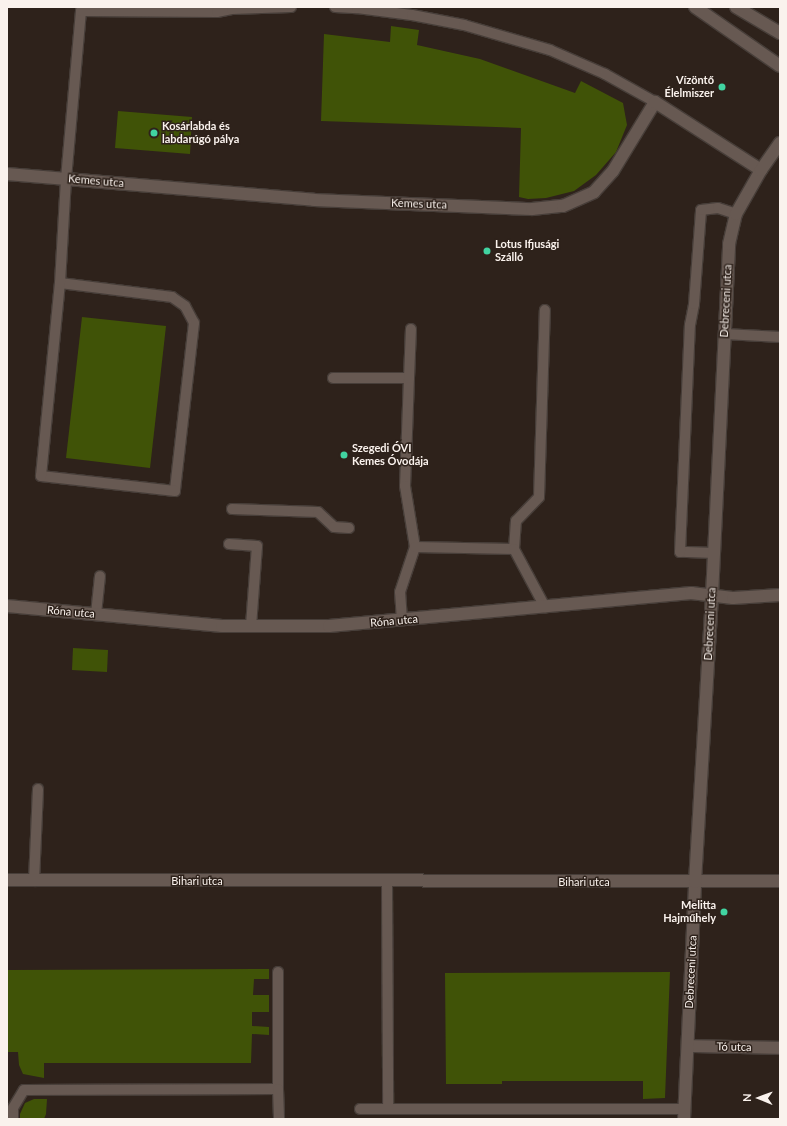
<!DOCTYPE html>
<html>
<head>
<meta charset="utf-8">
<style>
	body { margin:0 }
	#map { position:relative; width:787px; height:1126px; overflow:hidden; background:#2e221b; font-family:Lato,sans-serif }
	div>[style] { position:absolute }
	.green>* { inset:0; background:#405307 }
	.roads { filter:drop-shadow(1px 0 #473e39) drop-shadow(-1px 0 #473e39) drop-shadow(0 1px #473e39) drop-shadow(0 -1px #473e39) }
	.service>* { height:10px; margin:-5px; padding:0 5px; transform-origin:5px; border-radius:5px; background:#675952 }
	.minor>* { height:12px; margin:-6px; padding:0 6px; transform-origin:6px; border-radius:6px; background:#675952 }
	.tertiary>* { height:12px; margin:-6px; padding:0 6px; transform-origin:6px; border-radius:6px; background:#675952 }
	.dots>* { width:11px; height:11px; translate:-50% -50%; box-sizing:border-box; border:2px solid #2e221b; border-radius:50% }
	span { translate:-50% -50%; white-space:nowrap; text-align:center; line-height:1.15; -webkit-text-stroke:3px #2e221b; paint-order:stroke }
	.poi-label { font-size:11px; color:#faf2ed; font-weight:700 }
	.right { translate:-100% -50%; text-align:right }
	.left { translate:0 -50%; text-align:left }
	.street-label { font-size:11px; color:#faf2ed }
	.frame { position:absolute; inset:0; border:8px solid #faf2ed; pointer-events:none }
	.north { position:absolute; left:739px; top:1078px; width:40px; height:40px; -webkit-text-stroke:3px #2e221b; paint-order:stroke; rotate:271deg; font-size:11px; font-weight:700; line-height:16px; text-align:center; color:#faf2ed }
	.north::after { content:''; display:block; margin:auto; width:14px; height:18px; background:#faf2ed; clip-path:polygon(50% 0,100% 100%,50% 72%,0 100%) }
</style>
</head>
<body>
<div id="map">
	<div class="green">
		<div style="clip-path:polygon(391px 26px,419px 30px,417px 45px,480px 59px,575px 93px,581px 81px,623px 103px,627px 125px,616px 152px,596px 175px,574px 191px,546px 198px,528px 199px,519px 197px,521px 128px,321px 121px,324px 34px,390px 42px)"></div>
		<div style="clip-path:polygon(118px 111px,192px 117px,190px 154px,115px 148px)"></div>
		<div style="clip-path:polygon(82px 317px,166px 326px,150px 468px,66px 458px)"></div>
		<div style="clip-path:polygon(73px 648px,108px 650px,107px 672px,72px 670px)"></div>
		<div style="clip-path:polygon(269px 969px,269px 979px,254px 979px,253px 995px,269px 995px,269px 1012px,252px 1012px,252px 1026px,269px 1027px,269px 1035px,252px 1034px,251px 1063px,44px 1063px,44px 1078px,23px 1074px,19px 1065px,18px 1052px,7px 1052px,7px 970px)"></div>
		<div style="clip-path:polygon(670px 972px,665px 1098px,643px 1099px,643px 1081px,502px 1081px,502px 1084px,446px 1084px,445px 973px)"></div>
		<div style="clip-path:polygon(34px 1099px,47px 1099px,46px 1114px,44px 1119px,20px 1119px,20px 1114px,25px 1103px)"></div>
	</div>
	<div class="roads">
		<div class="service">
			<div style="left:335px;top:7px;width:22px;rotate:3deg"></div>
			<div style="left:357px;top:8px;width:55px;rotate:7.3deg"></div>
			<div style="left:412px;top:15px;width:53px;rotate:10.9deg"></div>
			<div style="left:464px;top:25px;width:90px;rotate:16.2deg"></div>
			<div style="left:550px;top:50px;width:60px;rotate:23.6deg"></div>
			<div style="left:605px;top:74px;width:57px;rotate:29.2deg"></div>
			<div style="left:60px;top:283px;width:113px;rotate:7.1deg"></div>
			<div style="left:172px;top:297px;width:16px;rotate:35deg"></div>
			<div style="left:185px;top:306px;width:19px;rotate:62deg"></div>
			<div style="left:194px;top:323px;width:169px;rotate:96.5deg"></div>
			<div style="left:175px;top:491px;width:135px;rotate:-173.6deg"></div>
			<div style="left:41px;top:476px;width:194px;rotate:-84.4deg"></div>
			<div style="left:60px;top:283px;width:104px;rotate:-86.7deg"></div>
			<div style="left:66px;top:179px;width:169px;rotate:-84.9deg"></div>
			<div style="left:81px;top:11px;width:136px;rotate:0.4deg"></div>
			<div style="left:217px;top:12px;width:15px;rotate:-11deg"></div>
			<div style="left:232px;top:9px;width:59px;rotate:-1.9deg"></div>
			<div style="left:725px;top:334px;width:55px;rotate:3.1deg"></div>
			<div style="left:333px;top:378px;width:76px"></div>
			<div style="left:409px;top:378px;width:108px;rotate:92.1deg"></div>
			<div style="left:405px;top:486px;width:62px;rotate:80.7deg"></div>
			<div style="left:409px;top:378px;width:49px;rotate:-87.7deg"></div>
			<div style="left:232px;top:509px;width:86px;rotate:2deg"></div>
			<div style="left:318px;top:512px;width:22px;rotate:43deg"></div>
			<div style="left:334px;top:527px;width:15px;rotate:4deg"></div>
			<div style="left:229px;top:544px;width:28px;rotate:4deg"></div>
			<div style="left:257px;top:546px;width:80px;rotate:94.3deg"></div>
			<div style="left:514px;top:549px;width:28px;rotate:-86deg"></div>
			<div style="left:516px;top:521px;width:33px;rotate:-46deg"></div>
			<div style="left:539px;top:497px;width:187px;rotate:-88.2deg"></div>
			<div style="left:714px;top:553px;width:34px;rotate:-178deg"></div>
			<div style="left:680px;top:552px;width:227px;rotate:-87.5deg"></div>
			<div style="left:690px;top:325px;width:21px;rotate:-79deg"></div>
			<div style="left:694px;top:304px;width:94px;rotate:-85.7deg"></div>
			<div style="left:701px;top:210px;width:17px;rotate:-7deg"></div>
			<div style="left:718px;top:208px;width:19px;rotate:18deg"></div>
			<div style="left:96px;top:614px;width:38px;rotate:-84deg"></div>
			<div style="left:402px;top:620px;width:28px;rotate:-94deg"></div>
			<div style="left:400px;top:592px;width:47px;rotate:-71.6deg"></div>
			<div style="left:415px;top:547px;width:99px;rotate:1.2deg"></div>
			<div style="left:514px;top:549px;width:66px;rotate:61.9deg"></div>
			<div style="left:34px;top:881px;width:92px;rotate:-87.5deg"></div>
			<div style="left:387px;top:882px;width:227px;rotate:89.7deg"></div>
			<div style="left:278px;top:972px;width:117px;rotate:90deg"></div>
			<div style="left:360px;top:1109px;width:325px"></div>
			<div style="left:13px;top:1119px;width:11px;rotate:-90deg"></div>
			<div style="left:13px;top:1108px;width:21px;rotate:-59deg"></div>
			<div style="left:24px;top:1090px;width:254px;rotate:-0.2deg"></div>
			<div style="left:278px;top:1089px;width:30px;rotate:88deg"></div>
		</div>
		<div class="minor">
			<div style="left:7px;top:174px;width:308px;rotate:4.8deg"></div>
			<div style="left:314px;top:200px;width:218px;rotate:2.4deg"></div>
			<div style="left:532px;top:209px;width:31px;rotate:-6deg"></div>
			<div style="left:563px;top:206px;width:34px;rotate:-24deg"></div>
			<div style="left:594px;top:192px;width:28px;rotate:-48deg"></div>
			<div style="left:613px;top:171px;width:81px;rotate:-58.7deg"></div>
			<div style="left:655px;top:102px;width:126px;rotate:32.7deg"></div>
			<div style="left:7px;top:606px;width:216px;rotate:5.3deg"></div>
			<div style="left:222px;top:626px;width:107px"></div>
			<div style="left:329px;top:626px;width:364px;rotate:-5.2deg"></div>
			<div style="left:691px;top:593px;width:42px;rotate:6.8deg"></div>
			<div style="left:733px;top:598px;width:47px;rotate:-3.7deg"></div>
			<div style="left:7px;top:880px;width:773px;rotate:0.07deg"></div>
			<div style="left:688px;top:1046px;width:92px;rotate:1.2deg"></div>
			<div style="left:684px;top:1119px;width:237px;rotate:-87.3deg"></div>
			<div style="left:695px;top:882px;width:288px;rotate:-86.6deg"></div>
			<div style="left:712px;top:595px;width:351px;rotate:-87.2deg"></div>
			<div style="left:729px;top:244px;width:31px;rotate:-77deg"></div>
			<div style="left:736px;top:214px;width:51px;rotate:-60.4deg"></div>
			<div style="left:761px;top:170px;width:33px;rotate:-55deg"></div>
		</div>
		<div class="tertiary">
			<div style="left:695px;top:7px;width:103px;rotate:34.8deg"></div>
			<div style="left:736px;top:7px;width:51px;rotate:30.6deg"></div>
		</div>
	</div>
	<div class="dots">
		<div style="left:722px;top:87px;background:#41d4a1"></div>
		<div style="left:154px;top:133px;background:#41d4a1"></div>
		<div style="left:487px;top:251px;background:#41d4a1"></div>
		<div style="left:344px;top:455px;background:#41d4a1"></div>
		<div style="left:724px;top:912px;background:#41d4a1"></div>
	</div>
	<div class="poi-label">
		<span class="right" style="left:714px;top:87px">Vízöntő<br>Élelmiszer</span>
		<span class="left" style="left:162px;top:133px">Kosárlabda és<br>labdarúgó pálya</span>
		<span class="left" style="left:495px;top:251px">Lotus Ifjusági<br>Szálló</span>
		<span class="left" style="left:352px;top:455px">Szegedi ÓVI<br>Kemes Óvodája</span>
		<span class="right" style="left:716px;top:912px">Melitta<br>Hajműhely</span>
	</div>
	<div class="street-label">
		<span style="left:96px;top:181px;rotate:5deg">Kemes utca</span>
		<span style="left:419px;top:204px;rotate:2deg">Kemes utca</span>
		<span style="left:726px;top:301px;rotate:-87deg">Debreceni utca</span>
		<span style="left:71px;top:612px;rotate:5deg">Róna utca</span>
		<span style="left:394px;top:621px;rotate:-5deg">Róna utca</span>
		<span style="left:710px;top:624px;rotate:-87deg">Debreceni utca</span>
		<span style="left:197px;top:881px">Bihari utca</span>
		<span style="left:584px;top:882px">Bihari utca</span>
		<span style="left:691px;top:972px;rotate:-87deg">Debreceni utca</span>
		<span style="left:734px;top:1047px;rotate:1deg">Tó utca</span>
	</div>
	<div class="frame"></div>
	<div class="north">N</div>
</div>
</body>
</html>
